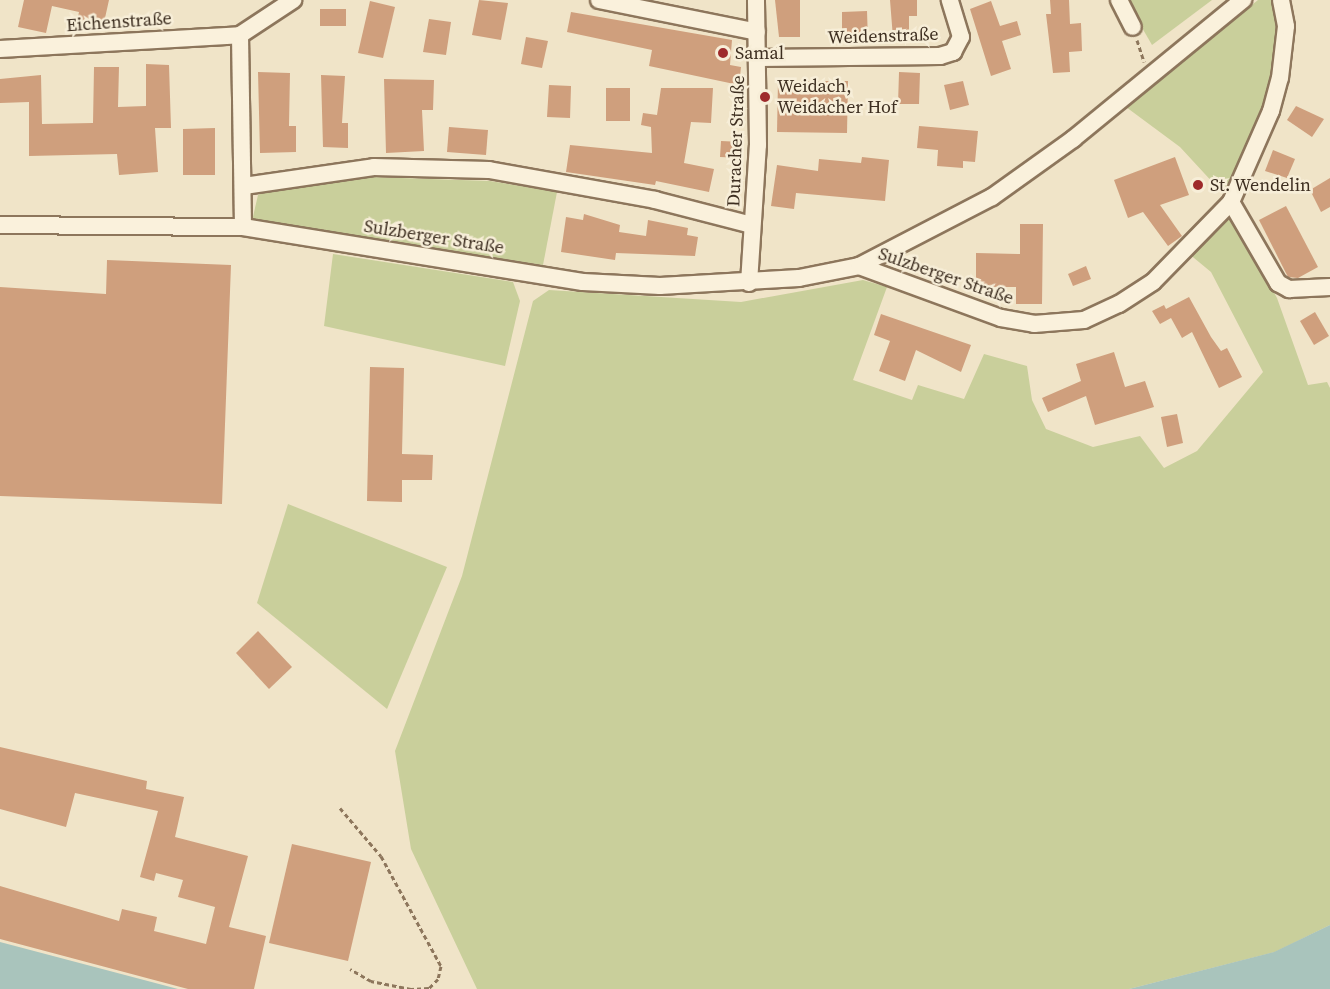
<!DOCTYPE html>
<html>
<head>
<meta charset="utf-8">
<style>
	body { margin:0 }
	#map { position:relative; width:1330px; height:989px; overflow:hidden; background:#f0e4c8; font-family:"Source Serif 4",serif }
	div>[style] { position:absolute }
	.green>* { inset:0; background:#c9cf9b }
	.water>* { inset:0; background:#a9c4bc }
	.building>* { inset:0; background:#cf9f7d }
	.path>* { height:3px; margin-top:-1.5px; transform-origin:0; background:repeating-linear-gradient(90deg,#8d765c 0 4.5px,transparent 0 7.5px) }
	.roads { filter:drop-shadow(2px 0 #8d765c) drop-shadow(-2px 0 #8d765c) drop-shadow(0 2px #8d765c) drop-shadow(0 -2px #8d765c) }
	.minor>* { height:16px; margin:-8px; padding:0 8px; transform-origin:8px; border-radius:8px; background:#faf1dc }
	.dots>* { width:16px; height:16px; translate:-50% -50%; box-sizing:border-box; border:3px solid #f7eed8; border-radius:50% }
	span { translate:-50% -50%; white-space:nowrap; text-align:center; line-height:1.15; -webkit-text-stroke:5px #f7eed8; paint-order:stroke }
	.street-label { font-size:18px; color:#3d2e20 }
	.poi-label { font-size:18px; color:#3d2e20 }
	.left { translate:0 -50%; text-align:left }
</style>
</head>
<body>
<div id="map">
	<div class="green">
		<div style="clip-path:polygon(1126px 0,1212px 0,1152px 45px)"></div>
		<div style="clip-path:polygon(1258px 0,1275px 0,1281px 25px,1268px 111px,1228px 199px,1180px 147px,1126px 107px)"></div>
		<div style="clip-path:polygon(372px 177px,490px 181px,557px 192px,543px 265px,252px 221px,258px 195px,270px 190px)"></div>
		<div style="clip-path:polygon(1229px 211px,1277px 298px,1308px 385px,1327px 382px,1330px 388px,1330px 925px,1275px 952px,1129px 989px,477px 989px,411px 849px,395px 751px,462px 576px,533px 301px,549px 290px,741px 302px,863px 280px,887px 287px,853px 380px,912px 400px,918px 385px,964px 399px,984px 354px,1027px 366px,1032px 400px,1046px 429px,1093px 447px,1140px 436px,1164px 468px,1197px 451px,1263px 372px,1211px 272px,1188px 253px)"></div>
		<div style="clip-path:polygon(333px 254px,513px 282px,520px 301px,505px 366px,324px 326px)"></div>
		<div style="clip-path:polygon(288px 504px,447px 567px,387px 709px,257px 603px)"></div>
	</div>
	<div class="water">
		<div style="clip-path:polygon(1330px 925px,1330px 989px,1129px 989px,1274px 952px)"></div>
		<div style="clip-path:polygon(0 942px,178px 989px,0 989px)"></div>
	</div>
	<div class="building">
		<div style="clip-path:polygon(24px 0,109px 0,103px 27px,77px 21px,79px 12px,52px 6px,46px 33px,18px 27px)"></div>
		<div style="clip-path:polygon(479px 0,508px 3px,501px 40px,472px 35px)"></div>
		<div style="clip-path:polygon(775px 0,800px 0,800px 37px,779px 37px)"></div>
		<div style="clip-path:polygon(890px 0,917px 0,917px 16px,909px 16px,909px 38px,893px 38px)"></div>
		<div style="clip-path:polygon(1050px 0,1069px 0,1070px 24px,1081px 23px,1082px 51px,1069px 52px,1070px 72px,1053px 73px,1046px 14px,1051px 14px)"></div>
		<div style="clip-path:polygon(370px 1px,395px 7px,383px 58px,358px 53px)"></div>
		<div style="clip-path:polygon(991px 1px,1000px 26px,1017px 21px,1021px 35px,1002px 41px,1011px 69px,991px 76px,970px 9px)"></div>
		<div style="clip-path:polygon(320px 9px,346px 9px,346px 26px,320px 26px)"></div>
		<div style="clip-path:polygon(867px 11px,868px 42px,842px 43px,842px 12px)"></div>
		<div style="clip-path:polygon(571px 12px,732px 40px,730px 65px,741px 67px,739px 85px,649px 66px,652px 50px,567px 32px)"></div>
		<div style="clip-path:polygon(429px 19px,451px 22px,446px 55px,423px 52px)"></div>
		<div style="clip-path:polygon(526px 37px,548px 41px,542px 68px,521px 64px)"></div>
		<div style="clip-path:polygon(146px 64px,169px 65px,171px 128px,155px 128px,158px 172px,119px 175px,117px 154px,29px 156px,29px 102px,0 103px,0 79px,41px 75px,42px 124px,93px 123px,94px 67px,119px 67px,118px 107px,146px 106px)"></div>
		<div style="clip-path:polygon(258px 72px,290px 73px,289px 126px,296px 126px,296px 152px,260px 153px)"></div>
		<div style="clip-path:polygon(899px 72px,920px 73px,919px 104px,898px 104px)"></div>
		<div style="clip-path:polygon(321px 75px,345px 76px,342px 123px,348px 123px,348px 148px,323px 147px)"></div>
		<div style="clip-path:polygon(384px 79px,434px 80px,433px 110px,422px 110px,424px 151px,386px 153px)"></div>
		<div style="clip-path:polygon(778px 81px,848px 81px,847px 133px,777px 132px)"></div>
		<div style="clip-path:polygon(963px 81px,969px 105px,950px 110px,944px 85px)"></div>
		<div style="clip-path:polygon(549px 85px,571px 86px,570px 118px,547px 117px)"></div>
		<div style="clip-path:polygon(606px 88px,630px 88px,630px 121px,606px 121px)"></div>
		<div style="clip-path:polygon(661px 88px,713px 88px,711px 123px,691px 122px,684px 163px,714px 169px,709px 192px,656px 181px,655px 185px,566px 172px,570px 145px,652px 153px,651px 127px,641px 125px,643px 113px,657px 115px)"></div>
		<div style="clip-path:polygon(1296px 106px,1324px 119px,1312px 137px,1287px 120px)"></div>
		<div style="clip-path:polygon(919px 126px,978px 131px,975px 162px,963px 161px,963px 168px,937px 166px,938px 150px,917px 148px)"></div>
		<div style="clip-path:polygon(449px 127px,488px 130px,486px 155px,447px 152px)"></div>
		<div style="clip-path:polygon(215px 128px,215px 175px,183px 175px,183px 129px)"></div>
		<div style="clip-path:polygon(721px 141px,742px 142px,742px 158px,720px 157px)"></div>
		<div style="clip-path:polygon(1273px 150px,1295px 159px,1287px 178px,1265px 171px)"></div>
		<div style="clip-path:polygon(862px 157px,889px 160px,885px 201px,796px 193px,794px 209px,771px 206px,777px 165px,818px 171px,819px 159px,861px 163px)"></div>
		<div style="clip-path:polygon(1175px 157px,1189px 195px,1160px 205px,1182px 236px,1168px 246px,1143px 212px,1128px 218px,1114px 180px)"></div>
		<div style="clip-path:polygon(1330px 178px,1330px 207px,1321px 212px,1310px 190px)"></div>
		<div style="clip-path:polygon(1286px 206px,1318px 267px,1298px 278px,1288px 277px,1259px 220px)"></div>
		<div style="clip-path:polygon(584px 214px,620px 225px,619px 232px,646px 236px,648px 220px,688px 228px,687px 235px,698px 237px,695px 256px,616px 253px,615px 260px,561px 252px,566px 217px,583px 220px)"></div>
		<div style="clip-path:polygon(1020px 224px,1043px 224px,1042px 304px,1016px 304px,1016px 287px,976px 287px,976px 253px,1020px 254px)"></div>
		<div style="clip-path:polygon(107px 260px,231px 265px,222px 504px,0 496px,0 287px,106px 294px)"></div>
		<div style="clip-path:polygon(1086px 266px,1091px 279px,1073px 286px,1068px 274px)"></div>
		<div style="clip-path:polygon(1189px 297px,1211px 337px,1221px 351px,1227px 348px,1242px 377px,1219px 388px,1192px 332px,1182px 338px,1171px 318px,1160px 324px,1152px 311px,1164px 305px,1166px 309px)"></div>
		<div style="clip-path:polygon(1315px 312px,1329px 336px,1314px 345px,1300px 321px)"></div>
		<div style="clip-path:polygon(881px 314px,971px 345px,961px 372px,916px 350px,905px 381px,879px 371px,890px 341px,874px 335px)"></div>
		<div style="clip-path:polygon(1114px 352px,1125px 387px,1145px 381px,1154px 407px,1095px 425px,1086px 396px,1048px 412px,1042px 398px,1081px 381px,1076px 364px)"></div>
		<div style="clip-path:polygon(370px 367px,404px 368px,402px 454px,433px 455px,432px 480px,402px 480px,402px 502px,367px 501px)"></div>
		<div style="clip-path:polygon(1177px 414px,1183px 443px,1167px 447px,1161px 417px)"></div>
		<div style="clip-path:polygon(258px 631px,292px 667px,269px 689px,236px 653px)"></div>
		<div style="clip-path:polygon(0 747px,147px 781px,146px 789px,184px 797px,175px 837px,248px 856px,229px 927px,266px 936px,254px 989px,188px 989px,0 939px,0 886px,119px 921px,122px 909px,157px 917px,154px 931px,206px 944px,215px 907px,178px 897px,183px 880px,156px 873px,154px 881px,140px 877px,158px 811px,75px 793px,66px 827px,0 809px)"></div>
		<div style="clip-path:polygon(292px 844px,371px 862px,348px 961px,269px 943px)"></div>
	</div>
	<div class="path">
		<div style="left:1137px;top:40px;width:23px;rotate:72deg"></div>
		<div style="left:340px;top:808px;width:63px;rotate:49.5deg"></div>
		<div style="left:381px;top:856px;width:125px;rotate:61.4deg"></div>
		<div style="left:441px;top:966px;width:13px;rotate:103deg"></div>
		<div style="left:438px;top:979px;width:13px;rotate:135deg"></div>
		<div style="left:429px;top:988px;width:18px;rotate:177deg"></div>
		<div style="left:411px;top:989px;width:41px;rotate:-168.7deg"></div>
		<div style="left:371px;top:981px;width:24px;rotate:-150deg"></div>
	</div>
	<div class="roads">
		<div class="minor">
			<div style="left:599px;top:0;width:161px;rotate:11.4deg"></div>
			<div style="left:1119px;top:0;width:30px;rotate:63deg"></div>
			<div style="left:240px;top:35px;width:192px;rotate:89.1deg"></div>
			<div style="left:0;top:49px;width:240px;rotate:-3.3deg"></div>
			<div style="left:240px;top:35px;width:64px;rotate:-33.4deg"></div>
			<div style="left:758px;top:58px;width:182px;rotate:-0.6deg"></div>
			<div style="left:940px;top:56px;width:14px;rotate:-17deg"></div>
			<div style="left:953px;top:52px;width:17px;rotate:-62deg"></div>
			<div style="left:961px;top:37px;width:39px;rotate:-107deg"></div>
			<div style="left:244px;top:186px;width:131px;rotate:-8.3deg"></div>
			<div style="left:374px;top:167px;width:115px;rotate:1.5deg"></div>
			<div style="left:489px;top:170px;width:169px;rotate:10.2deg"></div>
			<div style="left:655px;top:200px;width:100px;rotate:14.5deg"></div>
			<div style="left:1231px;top:202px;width:94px;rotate:59.9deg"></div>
			<div style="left:1278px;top:283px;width:13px;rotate:29deg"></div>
			<div style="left:1289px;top:289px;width:41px;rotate:-2.8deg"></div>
			<div style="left:0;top:225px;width:243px;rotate:0.5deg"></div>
			<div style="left:243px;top:227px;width:344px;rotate:9.2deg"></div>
			<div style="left:583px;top:282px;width:77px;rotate:3deg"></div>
			<div style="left:660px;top:286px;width:139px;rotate:-3.3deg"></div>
			<div style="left:799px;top:278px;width:61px;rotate:-11.3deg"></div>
			<div style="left:859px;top:266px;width:150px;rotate:-27.4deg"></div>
			<div style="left:992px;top:197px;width:100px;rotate:-35.6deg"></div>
			<div style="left:1073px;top:139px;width:220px;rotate:-39.3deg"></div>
			<div style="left:859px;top:266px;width:151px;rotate:20.1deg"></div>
			<div style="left:1001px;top:318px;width:34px;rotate:10deg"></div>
			<div style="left:1034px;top:324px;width:50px;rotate:-4.6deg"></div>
			<div style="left:1084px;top:320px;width:38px;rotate:-25deg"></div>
			<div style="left:1119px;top:304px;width:40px;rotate:-32.9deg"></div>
			<div style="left:1153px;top:282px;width:112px;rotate:-45.7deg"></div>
			<div style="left:1231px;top:202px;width:99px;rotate:-66.3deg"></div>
			<div style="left:1271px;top:111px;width:34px;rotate:-75deg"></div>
			<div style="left:1280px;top:78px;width:52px;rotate:-83.4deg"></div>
			<div style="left:1286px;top:26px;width:26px;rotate:-101deg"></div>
			<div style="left:749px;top:283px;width:138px;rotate:-86.3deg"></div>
			<div style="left:758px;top:145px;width:145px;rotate:-90.8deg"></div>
		</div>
	</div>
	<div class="dots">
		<div style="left:723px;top:53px;background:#9e2a2b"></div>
		<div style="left:765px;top:97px;background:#9e2a2b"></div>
		<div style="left:1198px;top:185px;background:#9e2a2b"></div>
	</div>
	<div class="street-label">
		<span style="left:119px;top:22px;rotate:-4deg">Eichenstraße</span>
		<span style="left:883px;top:36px;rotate:-2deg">Weidenstraße</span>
		<span style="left:736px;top:141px;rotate:-88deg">Duracher Straße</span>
		<span style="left:434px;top:237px;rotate:9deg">Sulzberger Straße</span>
		<span style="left:946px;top:276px;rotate:19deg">Sulzberger Straße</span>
	</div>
	<div class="poi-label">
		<span class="left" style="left:735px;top:53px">Samal</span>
		<span class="left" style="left:777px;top:97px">Weidach,<br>Weidacher Hof</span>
		<span class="left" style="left:1210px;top:185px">St. Wendelin</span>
	</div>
</div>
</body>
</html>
